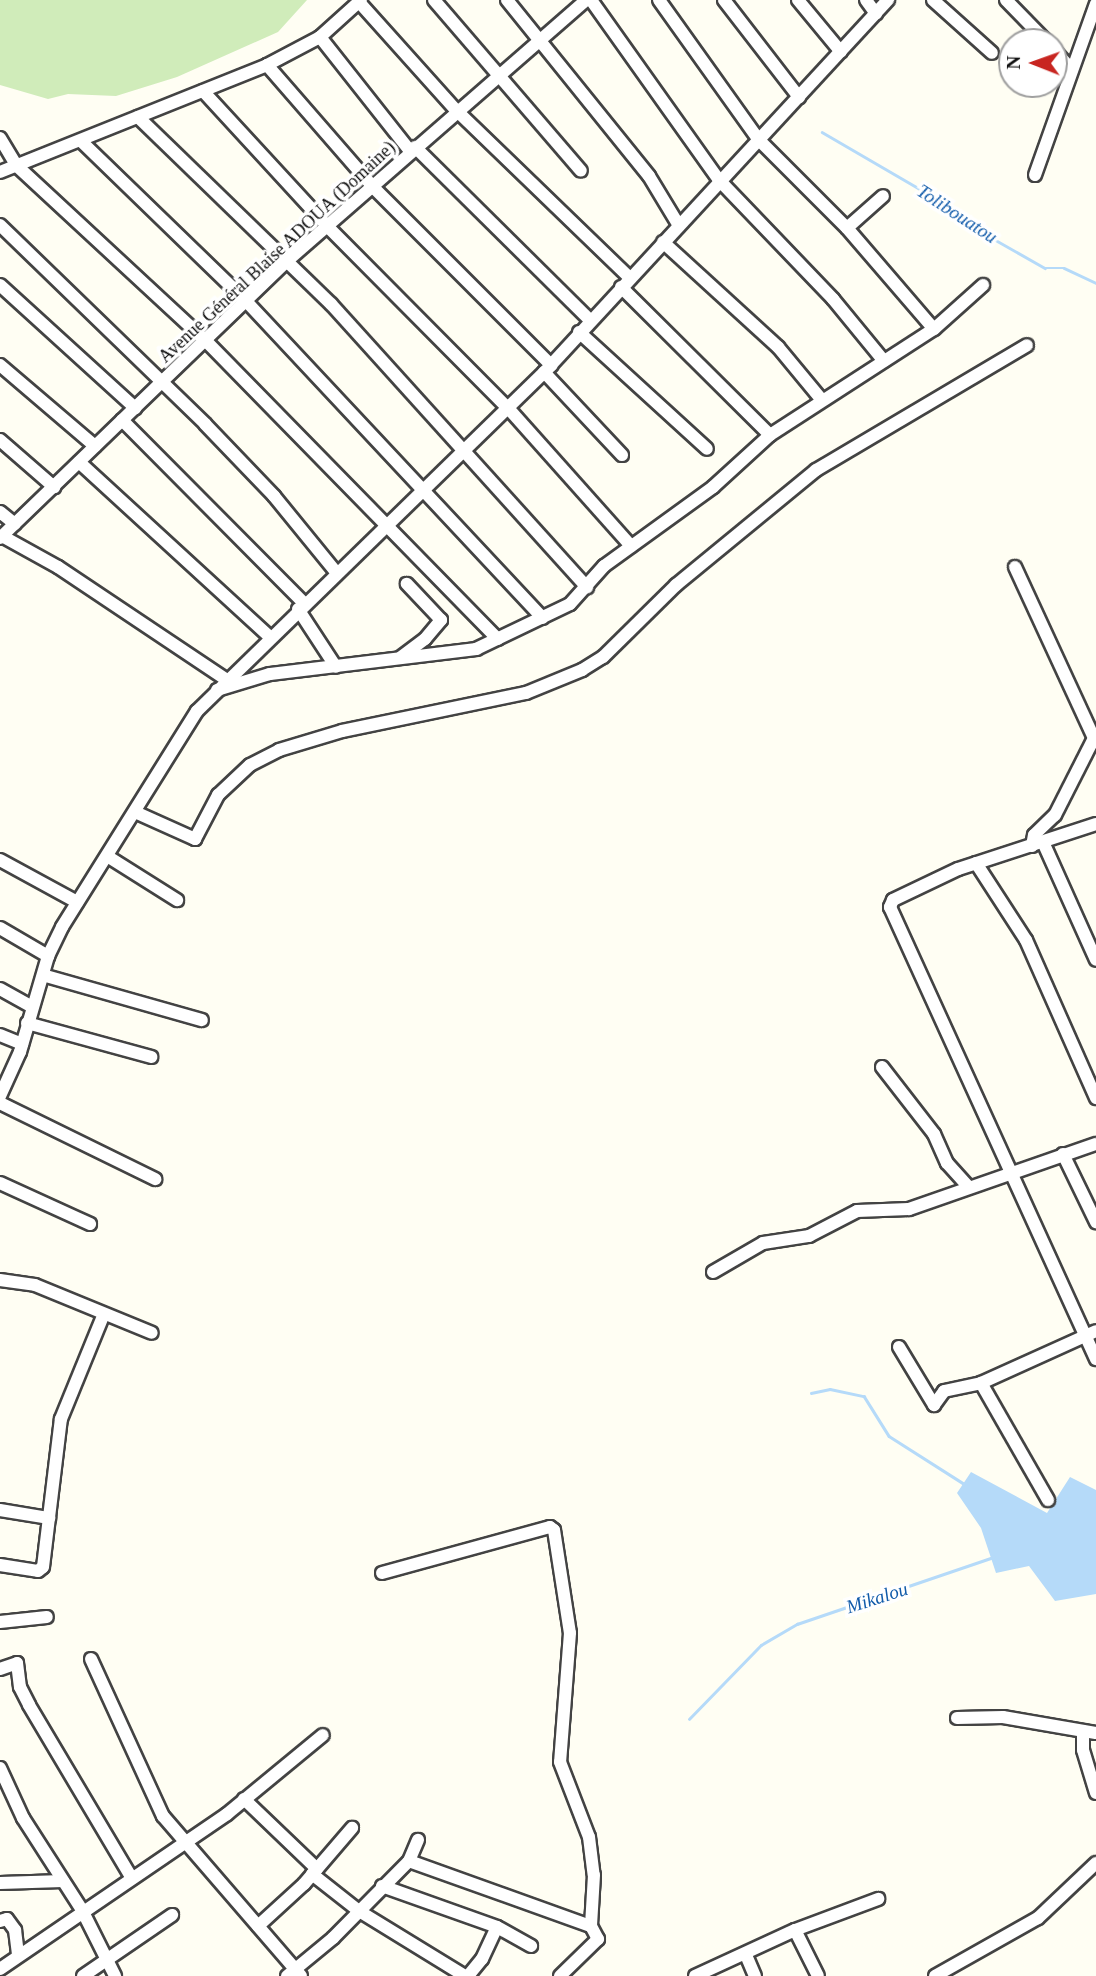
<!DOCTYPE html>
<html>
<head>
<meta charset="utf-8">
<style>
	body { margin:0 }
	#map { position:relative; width:1096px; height:1976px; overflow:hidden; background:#fffef3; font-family:"Times New Roman",serif }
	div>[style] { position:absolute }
	.green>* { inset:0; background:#d0ecba }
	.water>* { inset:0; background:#b5daf9 }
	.stream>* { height:2.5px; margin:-1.25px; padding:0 1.25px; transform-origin:1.25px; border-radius:1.25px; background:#b5daf9 }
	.roads { filter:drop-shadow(2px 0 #434343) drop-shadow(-2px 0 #434343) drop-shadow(0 2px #434343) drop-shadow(0 -2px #434343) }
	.minor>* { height:12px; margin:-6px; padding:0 6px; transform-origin:6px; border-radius:6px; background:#fff }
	span { translate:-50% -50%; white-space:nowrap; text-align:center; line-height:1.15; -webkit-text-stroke:7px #fff; paint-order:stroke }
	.street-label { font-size:18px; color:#101010 }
	.water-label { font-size:19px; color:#115baa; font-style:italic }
	.north { position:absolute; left:998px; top:28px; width:70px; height:70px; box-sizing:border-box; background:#fff; border:2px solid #9f9f9f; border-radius:50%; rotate:271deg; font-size:19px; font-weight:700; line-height:28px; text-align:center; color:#101010 }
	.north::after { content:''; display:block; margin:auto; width:24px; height:32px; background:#c82520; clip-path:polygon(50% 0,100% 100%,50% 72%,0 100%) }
</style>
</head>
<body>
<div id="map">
	<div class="green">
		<div style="clip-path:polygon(0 0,307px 0,278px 32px,177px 77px,116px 96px,68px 94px,48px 99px,0 85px)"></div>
	</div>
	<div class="water">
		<div style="clip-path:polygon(971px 1472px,1047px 1513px,1070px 1477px,1096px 1490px,1096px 1594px,1055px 1601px,1029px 1566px,996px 1573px,981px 1528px,957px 1493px)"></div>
	</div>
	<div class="stream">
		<div style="left:822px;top:132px;width:163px;rotate:30.2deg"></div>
		<div style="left:963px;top:214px;width:22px;rotate:47deg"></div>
		<div style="left:978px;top:230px;width:77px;rotate:29.6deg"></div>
		<div style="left:1045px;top:268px;width:19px"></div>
		<div style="left:1064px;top:268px;width:35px;rotate:25deg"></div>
		<div style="left:811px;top:1393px;width:19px;rotate:-12deg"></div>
		<div style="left:830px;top:1389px;width:35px;rotate:12deg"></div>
		<div style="left:864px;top:1396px;width:47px;rotate:58deg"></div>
		<div style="left:889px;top:1436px;width:91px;rotate:32.5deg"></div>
		<div style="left:689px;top:1719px;width:103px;rotate:-45.8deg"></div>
		<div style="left:761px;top:1645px;width:42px;rotate:-30.3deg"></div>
		<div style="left:797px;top:1624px;width:208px;rotate:-18.8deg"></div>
	</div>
	<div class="roads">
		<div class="minor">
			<div style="left:434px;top:0;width:225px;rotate:49.3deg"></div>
			<div style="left:507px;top:0;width:226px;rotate:51.1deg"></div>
			<div style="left:649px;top:176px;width:56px;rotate:58.9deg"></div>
			<div style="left:591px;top:0;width:221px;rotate:54.6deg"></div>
			<div style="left:719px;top:180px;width:165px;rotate:46.2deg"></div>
			<div style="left:833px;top:299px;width:80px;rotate:50.6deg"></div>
			<div style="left:659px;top:0;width:172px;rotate:54.5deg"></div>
			<div style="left:759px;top:140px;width:124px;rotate:45deg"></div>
			<div style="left:847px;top:228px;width:133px;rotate:49.3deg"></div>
			<div style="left:724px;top:0;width:123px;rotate:52.3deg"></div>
			<div style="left:798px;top:0;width:67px;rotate:50.4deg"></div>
			<div style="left:866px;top:0;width:17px;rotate:54deg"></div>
			<div style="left:933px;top:0;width:79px;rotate:41.9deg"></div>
			<div style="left:1006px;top:0;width:59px;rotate:45.7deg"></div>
			<div style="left:359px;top:2px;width:145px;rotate:48.1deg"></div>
			<div style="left:456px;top:110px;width:240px;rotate:44deg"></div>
			<div style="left:320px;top:37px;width:145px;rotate:51.7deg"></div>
			<div style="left:1054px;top:50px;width:25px;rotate:48deg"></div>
			<div style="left:267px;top:65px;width:162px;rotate:49deg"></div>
			<div style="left:373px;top:187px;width:252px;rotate:45deg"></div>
			<div style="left:203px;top:91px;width:185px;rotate:47.4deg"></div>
			<div style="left:328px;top:227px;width:255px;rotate:45.2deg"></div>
			<div style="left:508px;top:408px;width:185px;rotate:48.3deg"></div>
			<div style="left:138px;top:117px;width:269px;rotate:44.1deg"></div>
			<div style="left:331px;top:304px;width:382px;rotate:47.9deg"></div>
			<div style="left:0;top:138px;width:33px;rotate:59deg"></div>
			<div style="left:17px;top:166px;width:258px;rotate:42.8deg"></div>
			<div style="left:206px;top:341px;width:417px;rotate:45.6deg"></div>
			<div style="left:82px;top:142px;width:228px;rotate:44.1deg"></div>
			<div style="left:246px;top:301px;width:434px;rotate:46.9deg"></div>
			<div style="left:415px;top:147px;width:246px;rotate:44.7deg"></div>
			<div style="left:0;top:172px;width:288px;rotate:-21.8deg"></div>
			<div style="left:267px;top:65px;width:60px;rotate:-27.8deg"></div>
			<div style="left:320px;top:37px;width:55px;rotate:-42.1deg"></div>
			<div style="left:1035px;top:175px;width:182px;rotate:-70.4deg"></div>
			<div style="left:0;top:225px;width:286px;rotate:44.1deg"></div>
			<div style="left:205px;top:424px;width:100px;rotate:46.2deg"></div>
			<div style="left:274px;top:496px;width:98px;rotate:50.8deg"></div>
			<div style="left:847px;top:228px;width:48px;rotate:-41.6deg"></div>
			<div style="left:663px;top:242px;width:156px;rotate:42.4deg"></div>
			<div style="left:778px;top:347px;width:67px;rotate:50.4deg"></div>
			<div style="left:0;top:285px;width:183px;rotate:42.3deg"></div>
			<div style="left:621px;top:287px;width:210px;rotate:44.8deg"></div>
			<div style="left:579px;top:332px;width:173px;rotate:42.4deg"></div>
			<div style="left:0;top:365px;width:125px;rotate:40.5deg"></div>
			<div style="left:544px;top:372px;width:114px;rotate:46.8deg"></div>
			<div style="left:122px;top:420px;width:258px;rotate:45.2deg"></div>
			<div style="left:0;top:440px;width:72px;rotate:41deg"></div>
			<div style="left:79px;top:462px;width:258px;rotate:42.5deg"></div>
			<div style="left:0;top:512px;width:19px;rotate:39deg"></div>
			<div style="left:2px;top:536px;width:64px;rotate:29deg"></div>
			<div style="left:58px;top:567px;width:201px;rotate:33.8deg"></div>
			<div style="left:0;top:538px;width:399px;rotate:-44deg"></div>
			<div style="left:287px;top:261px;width:397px;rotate:-41.1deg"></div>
			<div style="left:1015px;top:567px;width:193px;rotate:65.2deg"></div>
			<div style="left:298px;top:609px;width:69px;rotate:56.8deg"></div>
			<div style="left:401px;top:657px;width:30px;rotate:-37deg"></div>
			<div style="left:425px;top:639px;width:25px;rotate:-50deg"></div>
			<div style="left:441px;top:620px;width:50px;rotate:-133.4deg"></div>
			<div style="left:217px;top:690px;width:55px;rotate:-16.8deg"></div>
			<div style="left:270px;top:674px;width:208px;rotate:-6.9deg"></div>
			<div style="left:476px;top:649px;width:104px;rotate:-25.6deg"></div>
			<div style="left:570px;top:604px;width:51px;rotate:-48.2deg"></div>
			<div style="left:604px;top:566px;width:135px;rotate:-35.9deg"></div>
			<div style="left:713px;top:487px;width:77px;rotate:-42.4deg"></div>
			<div style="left:770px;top:435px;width:195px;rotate:-32.9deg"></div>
			<div style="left:934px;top:329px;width:66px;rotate:-41.9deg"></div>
			<div style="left:135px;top:812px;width:66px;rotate:24.2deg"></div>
			<div style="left:195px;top:839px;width:50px;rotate:-62.4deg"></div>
			<div style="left:218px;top:795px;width:44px;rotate:-43.2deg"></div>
			<div style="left:250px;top:765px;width:33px;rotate:-27deg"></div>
			<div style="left:279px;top:750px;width:66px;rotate:-16.8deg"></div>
			<div style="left:342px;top:731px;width:188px;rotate:-11.7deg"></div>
			<div style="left:526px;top:693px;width:61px;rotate:-22.3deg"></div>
			<div style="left:582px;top:670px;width:25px;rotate:-32deg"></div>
			<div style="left:603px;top:657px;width:103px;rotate:-44.6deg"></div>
			<div style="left:676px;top:585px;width:181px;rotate:-39.4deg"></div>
			<div style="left:816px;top:470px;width:245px;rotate:-30.6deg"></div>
			<div style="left:1096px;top:824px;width:145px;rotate:161.9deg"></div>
			<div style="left:958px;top:869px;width:72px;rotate:154.5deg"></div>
			<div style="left:893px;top:900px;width:8px;rotate:113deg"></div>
			<div style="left:890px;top:907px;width:497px;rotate:65.5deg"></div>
			<div style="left:1043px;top:842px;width:129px;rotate:65.8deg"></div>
			<div style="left:1032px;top:846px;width:11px;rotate:-80deg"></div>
			<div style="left:1034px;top:835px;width:29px;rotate:-44deg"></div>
			<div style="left:1055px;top:815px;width:86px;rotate:-63.1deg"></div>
			<div style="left:107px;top:856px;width:83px;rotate:32.2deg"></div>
			<div style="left:0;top:860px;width:88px;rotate:28.6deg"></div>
			<div style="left:976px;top:863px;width:92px;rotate:57deg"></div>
			<div style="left:1026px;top:940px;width:173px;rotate:66.1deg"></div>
			<div style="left:0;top:928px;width:56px;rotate:30.3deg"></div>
			<div style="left:46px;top:976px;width:162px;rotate:15.8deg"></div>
			<div style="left:0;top:989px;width:37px;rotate:29deg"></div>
			<div style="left:27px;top:1023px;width:129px;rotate:15.3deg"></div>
			<div style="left:0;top:1035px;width:24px;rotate:22deg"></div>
			<div style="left:882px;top:1067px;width:85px;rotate:52.2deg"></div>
			<div style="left:934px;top:1134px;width:32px;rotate:66deg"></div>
			<div style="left:947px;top:1163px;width:31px;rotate:48deg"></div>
			<div style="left:0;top:1096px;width:48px;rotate:-65.6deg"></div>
			<div style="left:20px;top:1052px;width:100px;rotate:-73.7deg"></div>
			<div style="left:48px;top:956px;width:32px;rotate:-64deg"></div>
			<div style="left:62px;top:927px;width:255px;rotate:-58deg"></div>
			<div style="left:197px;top:711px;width:495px;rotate:-44.3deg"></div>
			<div style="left:551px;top:365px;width:497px;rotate:-47.3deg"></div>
			<div style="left:0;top:1103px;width:173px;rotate:26.1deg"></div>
			<div style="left:1063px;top:1154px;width:76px;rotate:64.1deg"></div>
			<div style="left:0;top:1183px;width:99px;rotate:24.5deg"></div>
			<div style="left:713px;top:1272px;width:58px;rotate:-30.1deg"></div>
			<div style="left:763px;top:1243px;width:47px;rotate:-8.7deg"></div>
			<div style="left:809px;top:1236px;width:54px;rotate:-27.5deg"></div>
			<div style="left:857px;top:1211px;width:52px;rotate:-2.2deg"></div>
			<div style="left:909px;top:1209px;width:198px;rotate:-19.2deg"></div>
			<div style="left:0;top:1280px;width:35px;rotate:8deg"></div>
			<div style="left:35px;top:1285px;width:126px;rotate:22.3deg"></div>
			<div style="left:899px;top:1347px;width:68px;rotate:58.9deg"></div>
			<div style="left:934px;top:1405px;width:17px;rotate:-54deg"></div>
			<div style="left:944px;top:1391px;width:38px;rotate:-12deg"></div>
			<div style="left:981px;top:1383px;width:126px;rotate:-24.3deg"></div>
			<div style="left:981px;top:1383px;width:135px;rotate:60.2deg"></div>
			<div style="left:0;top:1510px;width:50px;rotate:9.3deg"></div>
			<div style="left:0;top:1565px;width:38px;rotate:9deg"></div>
			<div style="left:38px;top:1571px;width:6px;rotate:-39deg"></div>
			<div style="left:43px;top:1567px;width:149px;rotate:-83.1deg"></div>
			<div style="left:61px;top:1419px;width:111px;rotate:-67.8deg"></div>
			<div style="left:382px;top:1573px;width:174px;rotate:-15.3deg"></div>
			<div style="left:550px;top:1527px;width:5px;rotate:37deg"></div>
			<div style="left:554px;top:1530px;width:104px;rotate:81.2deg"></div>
			<div style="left:570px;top:1633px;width:129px;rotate:94.4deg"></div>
			<div style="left:560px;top:1762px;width:80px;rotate:68.9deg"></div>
			<div style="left:589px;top:1837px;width:38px;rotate:83deg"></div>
			<div style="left:594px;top:1875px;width:51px;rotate:93.4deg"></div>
			<div style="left:591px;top:1926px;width:15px;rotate:62deg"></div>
			<div style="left:598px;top:1939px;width:53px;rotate:135.8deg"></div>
			<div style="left:0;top:1622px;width:47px;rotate:-6.1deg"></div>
			<div style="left:91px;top:1659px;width:173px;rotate:65.4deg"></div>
			<div style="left:163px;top:1816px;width:211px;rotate:49.2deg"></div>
			<div style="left:0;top:1669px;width:18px;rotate:-19deg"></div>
			<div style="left:17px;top:1663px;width:24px;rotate:83deg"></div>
			<div style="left:20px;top:1687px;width:20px;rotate:63deg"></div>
			<div style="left:29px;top:1705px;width:200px;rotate:59.3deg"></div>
			<div style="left:957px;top:1718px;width:46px;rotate:-1.2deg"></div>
			<div style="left:1003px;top:1717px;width:94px;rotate:9.8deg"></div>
			<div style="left:1083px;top:1731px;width:19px;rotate:90deg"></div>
			<div style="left:1083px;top:1750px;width:45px;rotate:73.2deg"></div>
			<div style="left:0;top:1768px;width:55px;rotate:65.3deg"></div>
			<div style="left:23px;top:1818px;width:109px;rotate:57.3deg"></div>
			<div style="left:82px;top:1910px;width:74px;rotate:63.4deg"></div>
			<div style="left:244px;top:1799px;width:101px;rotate:43.8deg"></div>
			<div style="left:409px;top:1861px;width:193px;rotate:19.7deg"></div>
			<div style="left:312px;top:1874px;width:60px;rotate:38.2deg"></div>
			<div style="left:359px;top:1911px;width:124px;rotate:31.5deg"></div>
			<div style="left:0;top:1883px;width:63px;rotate:-1.8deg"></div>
			<div style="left:382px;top:1886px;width:122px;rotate:19.6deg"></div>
			<div style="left:497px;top:1927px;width:39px;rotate:29deg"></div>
			<div style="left:0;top:1921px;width:7px;rotate:-16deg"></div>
			<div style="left:7px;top:1919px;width:14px;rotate:54deg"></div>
			<div style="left:15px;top:1930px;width:25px;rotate:83deg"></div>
			<div style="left:258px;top:1926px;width:62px;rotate:-42.4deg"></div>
			<div style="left:304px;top:1884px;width:74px;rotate:-49.4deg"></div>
			<div style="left:795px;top:1930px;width:51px;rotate:63.4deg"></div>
			<div style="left:746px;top:1955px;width:23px;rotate:67deg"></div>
			<div style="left:0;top:1969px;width:275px;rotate:-34.3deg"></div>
			<div style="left:227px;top:1814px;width:124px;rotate:-39.5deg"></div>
			<div style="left:83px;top:1976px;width:108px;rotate:-34.4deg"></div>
			<div style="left:287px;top:1976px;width:60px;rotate:-39.6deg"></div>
			<div style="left:333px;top:1938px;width:108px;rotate:-45.4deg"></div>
			<div style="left:409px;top:1861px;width:23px;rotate:-67deg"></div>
			<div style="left:468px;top:1976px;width:22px;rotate:-51deg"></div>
			<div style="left:482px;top:1959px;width:35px;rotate:-65deg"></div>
			<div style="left:695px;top:1976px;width:110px;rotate:-24.7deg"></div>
			<div style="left:795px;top:1930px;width:89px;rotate:-20.5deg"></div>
			<div style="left:935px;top:1976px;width:118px;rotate:-29.4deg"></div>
			<div style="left:1038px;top:1918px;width:80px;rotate:-43.5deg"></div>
		</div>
	</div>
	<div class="street-label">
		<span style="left:277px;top:252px;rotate:-43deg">Avenue Général Blaise ADOUA (Domaine)</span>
	</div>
	<div class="water-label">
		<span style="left:957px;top:214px;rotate:33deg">Tolibouatou</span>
		<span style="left:877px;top:1598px;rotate:-18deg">Mikalou</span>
	</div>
	<div class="north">N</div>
</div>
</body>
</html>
